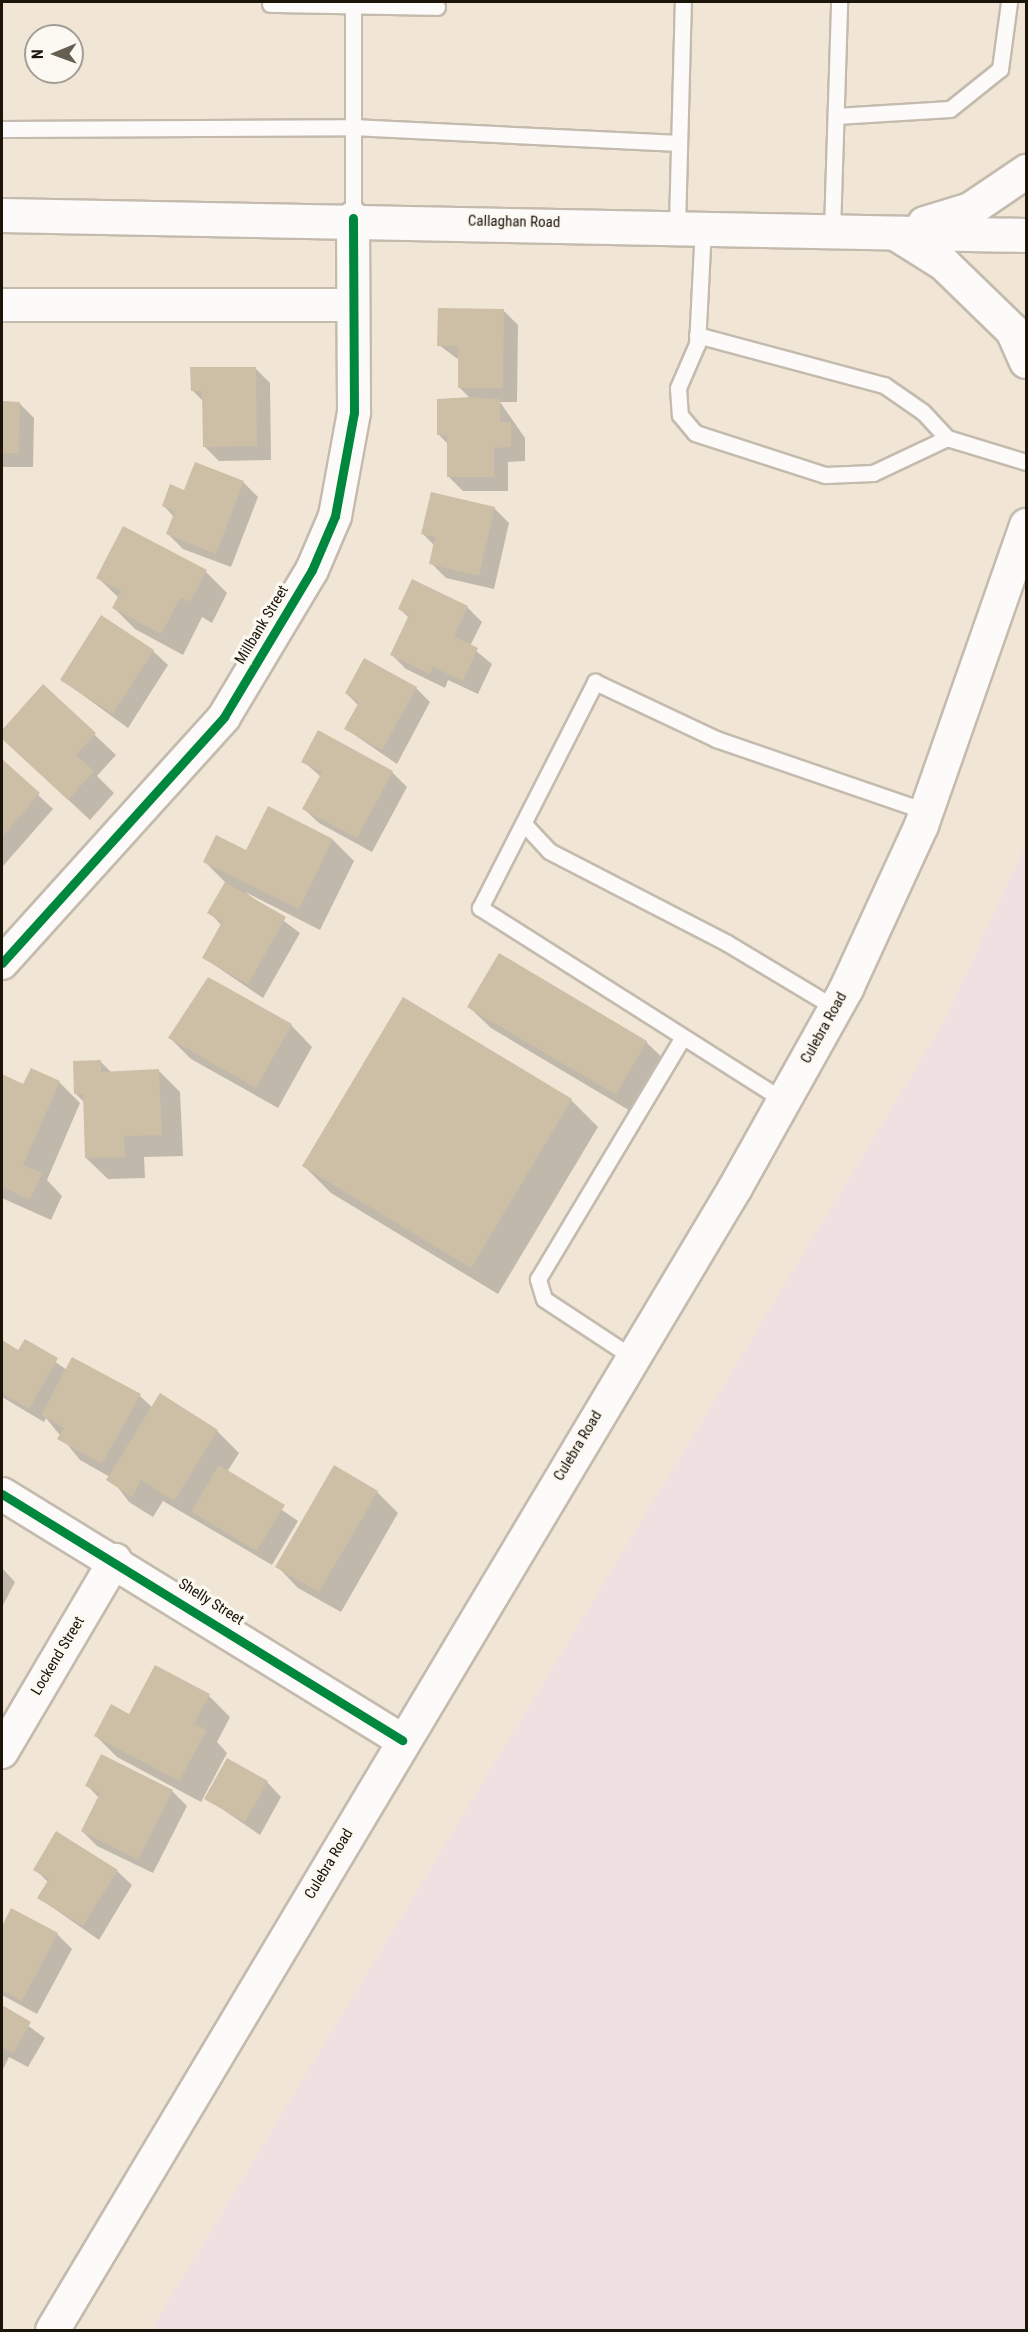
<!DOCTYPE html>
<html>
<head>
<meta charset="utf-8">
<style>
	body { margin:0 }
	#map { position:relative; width:1028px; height:2332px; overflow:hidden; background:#f1e6d6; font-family:"Roboto Condensed",sans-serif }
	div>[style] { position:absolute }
	.industrial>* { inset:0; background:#efe0e2 }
	.shadow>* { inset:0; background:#0003 }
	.building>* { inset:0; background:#cdbea6 }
	.roads { filter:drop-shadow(2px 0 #c4bbae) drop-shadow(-2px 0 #c4bbae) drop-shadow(0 2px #c4bbae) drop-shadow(0 -2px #c4bbae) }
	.lane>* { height:15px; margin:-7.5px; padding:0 7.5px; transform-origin:7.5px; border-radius:7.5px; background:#fdfbf9 }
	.street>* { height:32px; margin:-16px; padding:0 16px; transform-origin:16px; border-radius:16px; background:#fdfbf9 }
	.secondary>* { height:33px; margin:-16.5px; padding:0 16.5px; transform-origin:16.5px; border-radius:16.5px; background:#fdfbf9 }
	.cycleway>* { height:9px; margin:-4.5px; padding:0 4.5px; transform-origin:4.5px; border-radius:4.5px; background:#00873e }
	span { translate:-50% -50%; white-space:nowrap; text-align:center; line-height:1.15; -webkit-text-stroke:6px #fcf8f2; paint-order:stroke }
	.street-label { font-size:15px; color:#1b1409 }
	.frame { position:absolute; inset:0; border:3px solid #1b1409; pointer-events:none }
	.north { position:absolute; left:24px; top:24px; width:60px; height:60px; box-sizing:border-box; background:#fcf8f2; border:2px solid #a29d95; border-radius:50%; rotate:269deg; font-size:16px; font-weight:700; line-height:24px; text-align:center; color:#1b1409 }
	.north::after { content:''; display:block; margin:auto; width:21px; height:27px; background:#665e51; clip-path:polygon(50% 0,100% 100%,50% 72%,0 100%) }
</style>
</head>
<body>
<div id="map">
	<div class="industrial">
		<div style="clip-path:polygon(1026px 844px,1026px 2330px,151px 2330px,944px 1022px)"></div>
	</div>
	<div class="shadow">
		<div style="clip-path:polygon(503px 310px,518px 325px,517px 402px,500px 402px,525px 438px,525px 461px,508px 462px,508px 491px,463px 491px,448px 476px,449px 445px,439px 435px,473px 401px,459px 387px,459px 360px,439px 345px)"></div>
		<div style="clip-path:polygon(255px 368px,270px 383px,271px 460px,219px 461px,204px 446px,204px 402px,192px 390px)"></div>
		<div style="clip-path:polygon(2px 403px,19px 403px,34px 418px,33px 467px,2px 467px)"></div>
		<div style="clip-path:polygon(243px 482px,258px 497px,231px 567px,183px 549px,168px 534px,174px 517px,164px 506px,185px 492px)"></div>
		<div style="clip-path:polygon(494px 508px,509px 523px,494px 589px,446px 578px,431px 563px,435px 546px,423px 534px)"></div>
		<div style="clip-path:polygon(206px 572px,227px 593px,212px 623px,202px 617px,183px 655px,135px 629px,114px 608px,119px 598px,98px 578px)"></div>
		<div style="clip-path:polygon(467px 607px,482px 622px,470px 646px,492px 664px,478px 694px,448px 680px,445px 688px,406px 669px,392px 655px,409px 618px,400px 609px)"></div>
		<div style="clip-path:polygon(153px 651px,168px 665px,128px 728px,62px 680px)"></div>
		<div style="clip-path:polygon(43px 686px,116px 755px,97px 776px,114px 793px,90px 820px,2px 738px)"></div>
		<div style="clip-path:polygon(416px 688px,430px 702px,397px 764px,346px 729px,359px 706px,346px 693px)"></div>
		<div style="clip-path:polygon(2px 761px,53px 809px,3px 866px,2px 865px)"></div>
		<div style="clip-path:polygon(303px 761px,392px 772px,407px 787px,372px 852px,319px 823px,304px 809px,321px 777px)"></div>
		<div style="clip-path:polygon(268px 808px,333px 840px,354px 861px,320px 930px,245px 892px,300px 933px,263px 998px,204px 958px,222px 926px,209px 912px,226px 883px,205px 862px,247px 852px)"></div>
		<div style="clip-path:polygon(469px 1007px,646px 1042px,668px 1063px,637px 1115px,491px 1028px)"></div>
		<div style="clip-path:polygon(291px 1025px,312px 1047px,278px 1108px,191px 1059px,170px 1038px)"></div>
		<div style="clip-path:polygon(100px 1061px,112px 1073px,159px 1071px,180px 1092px,183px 1156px,144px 1157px,145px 1178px,108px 1179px,86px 1158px,84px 1102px,76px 1094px)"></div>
		<div style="clip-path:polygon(2px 1076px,24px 1086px,59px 1082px,80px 1103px,47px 1180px,62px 1196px,51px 1220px,2px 1198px)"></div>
		<div style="clip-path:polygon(571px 1100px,598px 1127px,498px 1294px,331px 1193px,304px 1166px)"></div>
		<div style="clip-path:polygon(25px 1341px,67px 1370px,140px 1396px,153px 1408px,161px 1396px,217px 1431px,239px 1453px,227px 1472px,298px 1521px,272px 1565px,163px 1501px,153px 1517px,129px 1502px,110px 1477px,80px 1460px,46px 1418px,44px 1422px,2px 1397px,2px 1342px,18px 1352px)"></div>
		<div style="clip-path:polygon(377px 1492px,398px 1513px,341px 1612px,298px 1588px,277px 1566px)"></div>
		<div style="clip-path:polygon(2px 1568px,15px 1582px,2px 1607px)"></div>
		<div style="clip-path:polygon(209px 1696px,230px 1717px,217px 1742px,227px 1753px,201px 1802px,117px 1757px,96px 1736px,130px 1716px)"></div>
		<div style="clip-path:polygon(267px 1782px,281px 1797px,260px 1835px,206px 1798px)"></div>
		<div style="clip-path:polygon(87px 1785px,172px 1791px,187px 1806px,153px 1873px,97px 1846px,82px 1831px,99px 1798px)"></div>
		<div style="clip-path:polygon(35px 1869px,117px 1871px,132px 1885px,99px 1940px,39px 1898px,49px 1883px)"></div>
		<div style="clip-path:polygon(12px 1910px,57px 1934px,72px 1949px,37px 2014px,2px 1995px,2px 1929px)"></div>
		<div style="clip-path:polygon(2px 2007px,45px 2038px,28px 2067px,9px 2057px,2px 2071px)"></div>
	</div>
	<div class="building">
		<div style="clip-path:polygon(438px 308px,504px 309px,503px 388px,458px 388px,458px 346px,437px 346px)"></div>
		<div style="clip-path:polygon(190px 367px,256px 367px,257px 446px,203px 447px,202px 391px,191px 391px)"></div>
		<div style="clip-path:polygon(472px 397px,500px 399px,500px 422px,511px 422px,511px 447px,494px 448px,494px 477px,447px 477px,447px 435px,437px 435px,437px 399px)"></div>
		<div style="clip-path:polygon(2px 401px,20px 402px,19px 453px,2px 453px)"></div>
		<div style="clip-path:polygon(195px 462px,244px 481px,216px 554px,166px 534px,175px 511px,162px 506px,170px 484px,184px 490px)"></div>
		<div style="clip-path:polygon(431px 492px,495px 507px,479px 576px,429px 564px,435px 537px,421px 534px)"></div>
		<div style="clip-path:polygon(123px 526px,207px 570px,190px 602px,181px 597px,161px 634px,112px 608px,121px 591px,96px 578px)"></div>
		<div style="clip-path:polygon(412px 579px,468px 606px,454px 636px,478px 648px,463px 681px,433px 667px,430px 674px,390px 655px,409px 615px,398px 609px)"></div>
		<div style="clip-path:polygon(101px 615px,154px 650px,113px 714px,60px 680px)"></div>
		<div style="clip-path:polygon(364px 658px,417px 687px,382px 750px,344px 729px,359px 702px,345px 693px)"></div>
		<div style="clip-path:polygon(43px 684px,96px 733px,76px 755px,94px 771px,68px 800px,2px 739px,2px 730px)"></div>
		<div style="clip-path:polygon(318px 730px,393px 771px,357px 838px,302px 809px,322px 772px,301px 762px)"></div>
		<div style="clip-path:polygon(2px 759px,40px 793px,2px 837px)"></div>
		<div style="clip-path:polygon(268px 806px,333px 839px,299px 909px,203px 862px,216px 835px,246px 850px)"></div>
		<div style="clip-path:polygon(225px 882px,286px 917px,248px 984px,202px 958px,222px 922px,207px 913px)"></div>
		<div style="clip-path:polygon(499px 953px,647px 1041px,616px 1095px,467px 1007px)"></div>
		<div style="clip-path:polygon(208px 977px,292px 1024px,256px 1088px,168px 1038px)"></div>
		<div style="clip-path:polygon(403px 997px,572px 1099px,471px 1268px,302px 1166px)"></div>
		<div style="clip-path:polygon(101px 1060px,101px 1072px,159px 1069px,162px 1135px,124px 1136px,125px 1157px,85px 1158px,83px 1094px,74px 1094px,73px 1061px)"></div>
		<div style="clip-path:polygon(31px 1068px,60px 1081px,23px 1165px,42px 1173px,30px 1200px,2px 1187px,2px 1074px,23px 1084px)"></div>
		<div style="clip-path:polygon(25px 1339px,58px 1358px,29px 1409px,2px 1393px,2px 1340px,18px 1350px)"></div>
		<div style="clip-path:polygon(72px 1357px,141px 1394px,102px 1464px,57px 1439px,64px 1428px,41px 1415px)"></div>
		<div style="clip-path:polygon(160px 1393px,218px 1430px,174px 1501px,141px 1480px,132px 1497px,106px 1480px)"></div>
		<div style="clip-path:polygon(219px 1465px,285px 1505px,257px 1551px,191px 1512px)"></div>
		<div style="clip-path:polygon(334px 1465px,378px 1491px,319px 1592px,275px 1567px)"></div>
		<div style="clip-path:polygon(155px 1665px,210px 1694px,194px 1724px,207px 1730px,179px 1781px,94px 1736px,111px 1704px,129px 1714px)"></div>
		<div style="clip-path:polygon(101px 1754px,173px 1790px,138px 1860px,81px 1831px,100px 1793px,85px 1786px)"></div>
		<div style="clip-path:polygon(227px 1758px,268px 1781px,245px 1822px,204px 1799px)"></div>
		<div style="clip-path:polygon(56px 1831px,118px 1870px,83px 1926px,37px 1898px,49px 1879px,33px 1870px)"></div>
		<div style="clip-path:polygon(11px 1908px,58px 1933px,22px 2001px,2px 1990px,2px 1926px)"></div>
		<div style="clip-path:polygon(2px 2005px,31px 2022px,13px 2053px,2px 2047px)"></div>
	</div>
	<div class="roads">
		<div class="lane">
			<div style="left:353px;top:2px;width:216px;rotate:90deg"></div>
			<div style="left:270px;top:4px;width:167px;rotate:1deg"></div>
			<div style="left:836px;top:116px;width:114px;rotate:-3.5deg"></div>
			<div style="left:950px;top:109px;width:64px;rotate:-38.7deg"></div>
			<div style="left:1000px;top:69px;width:68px;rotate:-82.3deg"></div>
			<div style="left:2px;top:129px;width:350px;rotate:-0.3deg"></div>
			<div style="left:352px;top:127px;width:327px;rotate:2.8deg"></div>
			<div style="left:677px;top:226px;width:224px;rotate:-88.5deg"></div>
			<div style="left:703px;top:227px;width:117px;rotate:92.9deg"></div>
			<div style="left:697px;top:344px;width:48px;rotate:113.4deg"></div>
			<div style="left:678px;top:388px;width:27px;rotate:86deg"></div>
			<div style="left:680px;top:415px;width:23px;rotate:50deg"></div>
			<div style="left:695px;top:433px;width:137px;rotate:17.9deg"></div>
			<div style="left:825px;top:475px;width:48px;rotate:-2.4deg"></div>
			<div style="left:873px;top:473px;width:82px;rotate:-25.3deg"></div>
			<div style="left:947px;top:438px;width:83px;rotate:16.9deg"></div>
			<div style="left:832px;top:230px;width:228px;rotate:-88.2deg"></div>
			<div style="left:697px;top:335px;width:194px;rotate:15deg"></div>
			<div style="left:884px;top:385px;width:47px;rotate:34.7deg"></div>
			<div style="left:923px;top:412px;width:35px;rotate:47deg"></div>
			<div style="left:525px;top:825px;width:35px;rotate:47deg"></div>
			<div style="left:549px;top:851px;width:200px;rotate:27.3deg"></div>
			<div style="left:727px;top:943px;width:126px;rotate:31deg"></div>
			<div style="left:783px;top:1100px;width:359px;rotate:-147.6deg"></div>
			<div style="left:480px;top:908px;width:254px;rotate:-63deg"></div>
			<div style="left:595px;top:682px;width:134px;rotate:25.2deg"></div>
			<div style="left:716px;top:739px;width:221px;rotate:19deg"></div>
			<div style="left:632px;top:1357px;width:105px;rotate:-146.6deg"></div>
			<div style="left:544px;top:1299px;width:21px;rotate:-107deg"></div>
			<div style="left:538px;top:1279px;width:282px;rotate:-59.1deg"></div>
		</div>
		<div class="street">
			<div style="left:2px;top:305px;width:351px"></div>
			<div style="left:2px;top:963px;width:331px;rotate:-47.9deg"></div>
			<div style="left:224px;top:717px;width:171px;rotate:-59.1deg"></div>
			<div style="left:312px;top:570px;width:59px;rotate:-66.9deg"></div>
			<div style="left:335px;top:516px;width:106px;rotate:-79.6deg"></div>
			<div style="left:354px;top:412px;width:194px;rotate:-90.3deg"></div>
			<div style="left:2px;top:1494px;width:470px;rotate:31.6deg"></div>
			<div style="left:2px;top:1752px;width:223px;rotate:-59.5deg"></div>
		</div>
		<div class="secondary">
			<div style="left:2px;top:215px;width:1024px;rotate:1.12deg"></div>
			<div style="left:924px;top:223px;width:48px;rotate:-16.9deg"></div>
			<div style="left:970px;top:209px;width:68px;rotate:-34.2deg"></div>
			<div style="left:895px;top:233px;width:57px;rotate:32deg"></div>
			<div style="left:943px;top:263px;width:96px;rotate:44.2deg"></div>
			<div style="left:1012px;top:330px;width:34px;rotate:66deg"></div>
			<div style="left:52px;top:2330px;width:1332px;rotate:-59.14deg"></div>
			<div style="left:735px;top:1187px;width:228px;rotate:-60.8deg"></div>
			<div style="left:846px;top:988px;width:179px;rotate:-65.3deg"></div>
			<div style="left:921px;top:825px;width:318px;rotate:-70.7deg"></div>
		</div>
	</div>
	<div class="cycleway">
		<div style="left:2px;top:963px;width:331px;rotate:-47.9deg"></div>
		<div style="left:224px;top:717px;width:171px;rotate:-59.1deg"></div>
		<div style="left:312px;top:570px;width:59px;rotate:-66.9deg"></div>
		<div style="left:335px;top:516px;width:106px;rotate:-79.6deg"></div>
		<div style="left:354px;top:412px;width:194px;rotate:-90.3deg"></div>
		<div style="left:2px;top:1494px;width:470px;rotate:31.6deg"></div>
	</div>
	<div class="street-label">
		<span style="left:514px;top:222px;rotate:1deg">Callaghan Road</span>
		<span style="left:262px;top:625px;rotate:-59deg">Millbank Street</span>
		<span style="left:824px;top:1028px;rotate:-61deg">Culebra Road</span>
		<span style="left:578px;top:1446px;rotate:-59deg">Culebra Road</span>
		<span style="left:211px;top:1602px;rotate:32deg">Shelly Street</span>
		<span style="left:58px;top:1656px;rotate:-59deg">Lockend Street</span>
		<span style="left:329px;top:1864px;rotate:-59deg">Culebra Road</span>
	</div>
	<div class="frame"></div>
	<div class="north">N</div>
</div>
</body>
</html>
